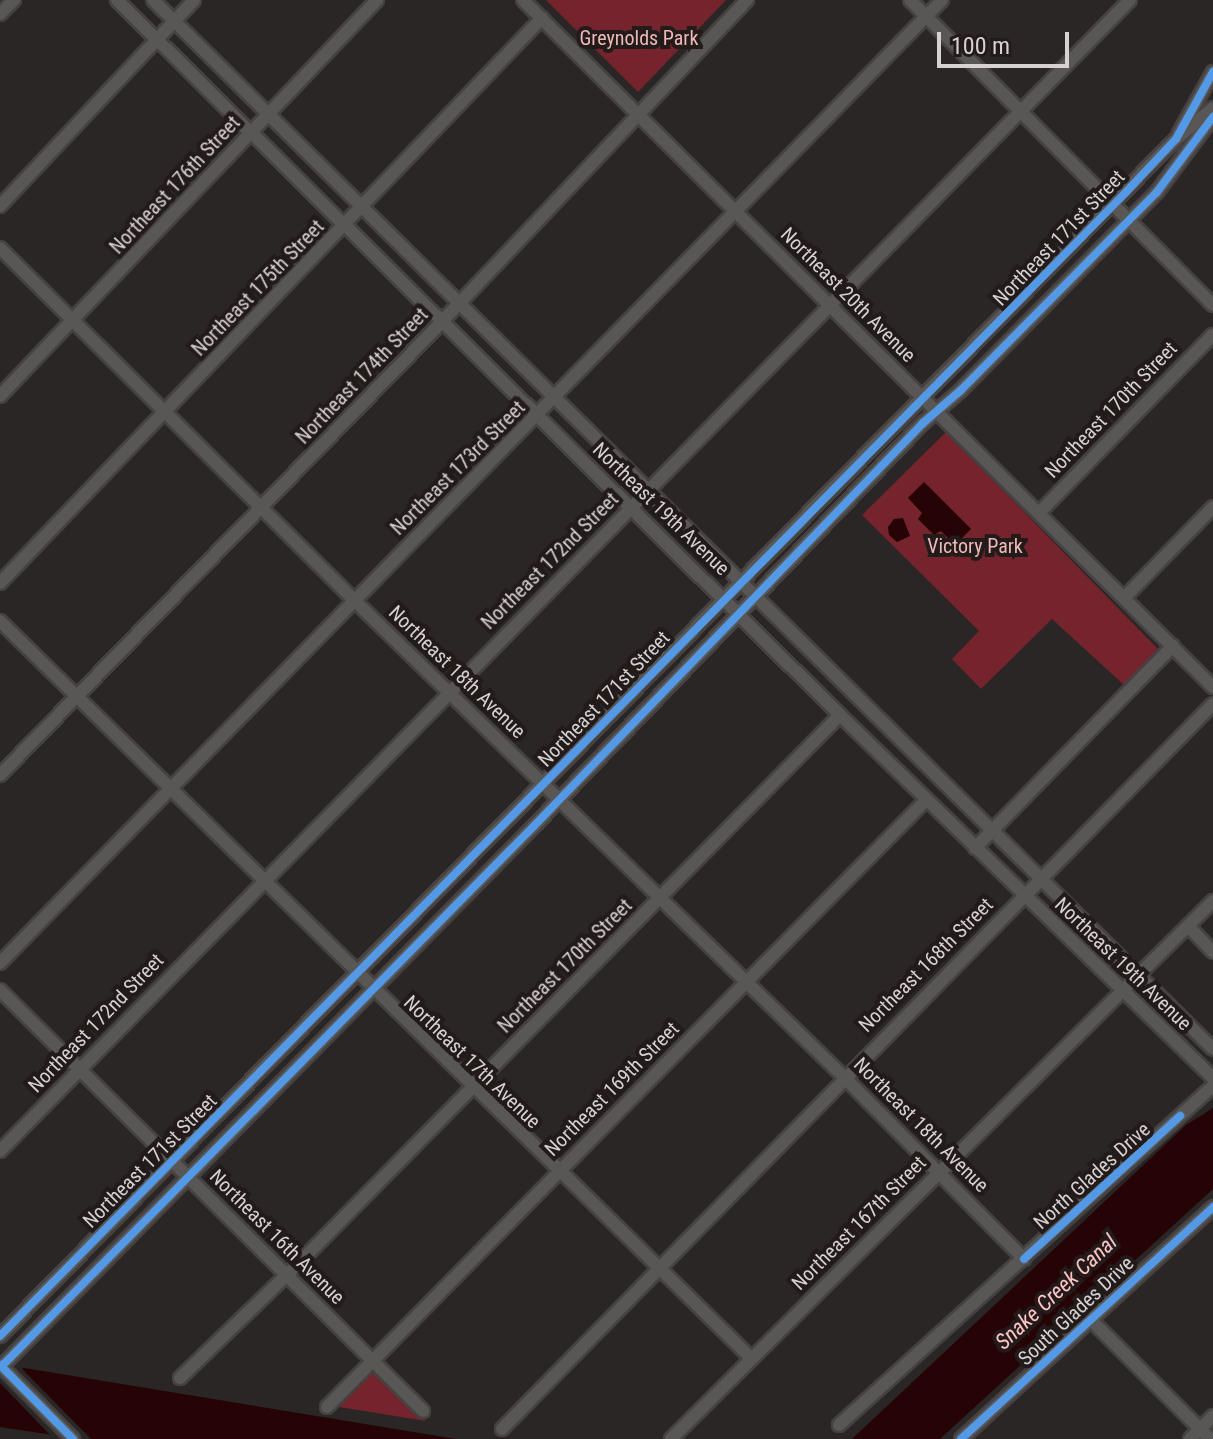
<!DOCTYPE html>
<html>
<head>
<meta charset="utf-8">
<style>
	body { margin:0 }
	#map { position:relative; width:1213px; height:1439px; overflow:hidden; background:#2b2626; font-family:"Roboto Condensed",sans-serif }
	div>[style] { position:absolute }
	.green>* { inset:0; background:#75232c }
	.water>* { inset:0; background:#260305 }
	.pier>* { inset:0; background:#2b2626 }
	.roads { filter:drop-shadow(2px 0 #464242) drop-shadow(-2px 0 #464242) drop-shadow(0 2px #464242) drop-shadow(0 -2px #464242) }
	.minor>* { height:12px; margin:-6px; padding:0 6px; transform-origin:6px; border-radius:6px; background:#595656 }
	.cycleway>* { height:8px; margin:-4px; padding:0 4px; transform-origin:4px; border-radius:4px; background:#5399e6 }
	span { translate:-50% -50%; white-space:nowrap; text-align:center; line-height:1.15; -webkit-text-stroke:8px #231a1a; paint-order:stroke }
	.park-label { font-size:20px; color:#eeb8b8 }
	.street-label { font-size:20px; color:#d7d1d1 }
	.water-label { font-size:22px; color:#fdc5c5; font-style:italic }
	.scale { position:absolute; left:937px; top:32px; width:132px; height:36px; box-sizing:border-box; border:4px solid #d7d1d1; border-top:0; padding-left:10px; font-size:24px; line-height:28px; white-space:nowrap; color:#d7d1d1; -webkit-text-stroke:6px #231a1a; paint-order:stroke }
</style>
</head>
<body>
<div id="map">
	<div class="green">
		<div style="clip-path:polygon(546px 0,726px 0,638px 92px)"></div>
		<div style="clip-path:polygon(946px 432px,1159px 650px,1124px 685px,1052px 619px,981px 689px,952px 659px,979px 631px,862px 515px)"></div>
		<div style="clip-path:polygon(373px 1368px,426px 1421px,333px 1406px)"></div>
	</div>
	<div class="water">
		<div style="clip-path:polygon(924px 482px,971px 529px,955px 545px,941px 531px,934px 535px,918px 519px,922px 513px,908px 498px)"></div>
		<div style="clip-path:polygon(903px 518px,910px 536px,897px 542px,889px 535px,888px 527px,894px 519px)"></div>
		<div style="clip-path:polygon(1213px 1108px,1213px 1189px,940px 1439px,852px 1439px,1186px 1125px)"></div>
		<div style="clip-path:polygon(0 1364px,456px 1439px,79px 1439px,0 1427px)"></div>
	</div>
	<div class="pier">
		<div style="clip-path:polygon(0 1360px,21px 1363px,23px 1370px,91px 1439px,54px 1439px,0 1383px)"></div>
	</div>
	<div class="roads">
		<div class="minor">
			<div style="left:117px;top:0;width:1017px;rotate:44.68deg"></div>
			<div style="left:840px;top:715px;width:520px;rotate:44.22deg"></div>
			<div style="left:153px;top:0;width:1491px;rotate:44.7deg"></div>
			<div style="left:523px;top:0;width:974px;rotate:44.88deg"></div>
			<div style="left:910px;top:0;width:430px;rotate:45.2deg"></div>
			<div style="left:0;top:14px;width:20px;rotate:-45deg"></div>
			<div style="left:1179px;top:133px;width:70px;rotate:-60.9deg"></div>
			<div style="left:0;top:206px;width:283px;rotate:-46.7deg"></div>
			<div style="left:0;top:248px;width:501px;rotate:44.84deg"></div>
			<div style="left:355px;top:601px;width:682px;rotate:44.23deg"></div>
			<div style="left:844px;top:1077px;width:256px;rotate:45.3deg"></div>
			<div style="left:0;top:396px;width:547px;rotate:-46.41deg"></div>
			<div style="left:1039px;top:513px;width:249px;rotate:-45.7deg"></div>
			<div style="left:0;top:583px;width:783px;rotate:-46.19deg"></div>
			<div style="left:1125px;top:597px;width:126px;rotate:-45.6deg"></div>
			<div style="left:0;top:621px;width:1052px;rotate:44.46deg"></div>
			<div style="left:0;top:775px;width:622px;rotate:-45.72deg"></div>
			<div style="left:434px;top:330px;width:455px;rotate:-46.5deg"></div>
			<div style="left:975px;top:848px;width:283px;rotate:-45.6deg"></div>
			<div style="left:1188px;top:926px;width:36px;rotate:46deg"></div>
			<div style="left:0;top:963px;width:1347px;rotate:-45.63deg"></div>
			<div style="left:0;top:990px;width:597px;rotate:44.86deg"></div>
			<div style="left:0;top:1151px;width:1613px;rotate:-45.53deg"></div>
			<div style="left:1091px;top:1320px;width:168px;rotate:45deg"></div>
			<div style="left:0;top:1336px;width:1678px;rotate:-45.51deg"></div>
			<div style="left:1176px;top:139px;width:48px;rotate:-40deg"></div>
			<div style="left:0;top:1365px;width:104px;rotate:45.4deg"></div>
			<div style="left:2px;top:1366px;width:757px;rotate:-45.43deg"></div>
			<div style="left:533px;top:827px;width:562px;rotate:-46.01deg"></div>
			<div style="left:923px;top:423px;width:49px;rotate:-40.9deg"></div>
			<div style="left:960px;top:391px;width:280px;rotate:-45.3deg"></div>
			<div style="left:1157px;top:192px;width:94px;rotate:-53.3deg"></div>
			<div style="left:180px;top:1378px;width:156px;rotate:-44deg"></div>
			<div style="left:292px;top:1270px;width:780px;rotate:-45.36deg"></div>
			<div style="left:327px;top:1407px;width:853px;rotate:-45.38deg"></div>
			<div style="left:839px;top:1425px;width:505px;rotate:-42.19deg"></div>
			<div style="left:502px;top:1429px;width:1015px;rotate:-45.56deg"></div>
			<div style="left:671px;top:1439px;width:764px;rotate:-44.79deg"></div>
			<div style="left:961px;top:1439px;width:343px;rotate:-42.6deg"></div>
			<div style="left:1190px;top:1439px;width:33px;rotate:-45deg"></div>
		</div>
	</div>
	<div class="cycleway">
		<div style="left:1024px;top:1259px;width:212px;rotate:-42.5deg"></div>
		<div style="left:0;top:1336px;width:1605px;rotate:-45.45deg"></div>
		<div style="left:1126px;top:192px;width:73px;rotate:-46.7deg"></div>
		<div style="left:1176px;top:139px;width:77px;rotate:-61.1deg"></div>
		<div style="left:0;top:1365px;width:104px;rotate:45.4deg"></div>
		<div style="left:2px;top:1366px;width:757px;rotate:-45.43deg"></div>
		<div style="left:533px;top:827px;width:562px;rotate:-46.01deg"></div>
		<div style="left:923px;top:423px;width:49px;rotate:-40.9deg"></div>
		<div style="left:960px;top:391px;width:280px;rotate:-45.3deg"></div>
		<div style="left:1157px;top:192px;width:94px;rotate:-53.3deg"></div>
		<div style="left:961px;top:1439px;width:343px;rotate:-42.6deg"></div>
	</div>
	<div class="park-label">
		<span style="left:639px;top:38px">Greynolds Park</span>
		<span style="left:975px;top:546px">Victory Park</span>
	</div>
	<div class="street-label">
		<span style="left:175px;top:185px;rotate:-47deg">Northeast 176th Street</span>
		<span style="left:1059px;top:238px;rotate:-46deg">Northeast 171st Street</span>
		<span style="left:258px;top:288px;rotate:-46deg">Northeast 175th Street</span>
		<span style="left:848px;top:295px;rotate:45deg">Northeast 20th Avenue</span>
		<span style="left:362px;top:376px;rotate:-46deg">Northeast 174th Street</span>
		<span style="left:1111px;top:410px;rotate:-46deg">Northeast 170th Street</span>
		<span style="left:458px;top:468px;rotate:-45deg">Northeast 173rd Street</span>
		<span style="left:661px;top:509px;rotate:44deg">Northeast 19th Avenue</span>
		<span style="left:550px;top:561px;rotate:-45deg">Northeast 172nd Street</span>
		<span style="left:457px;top:672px;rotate:44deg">Northeast 18th Avenue</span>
		<span style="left:604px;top:699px;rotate:-46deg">Northeast 171st Street</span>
		<span style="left:1123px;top:964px;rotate:44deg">Northeast 19th Avenue</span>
		<span style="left:926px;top:965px;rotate:-45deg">Northeast 168th Street</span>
		<span style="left:565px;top:966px;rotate:-45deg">Northeast 170th Street</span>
		<span style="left:96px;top:1023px;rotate:-46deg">Northeast 172nd Street</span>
		<span style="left:472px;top:1062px;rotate:44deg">Northeast 17th Avenue</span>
		<span style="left:612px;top:1089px;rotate:-45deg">Northeast 169th Street</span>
		<span style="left:921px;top:1125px;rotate:45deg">Northeast 18th Avenue</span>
		<span style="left:150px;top:1161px;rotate:-45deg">Northeast 171st Street</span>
		<span style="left:1092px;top:1176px;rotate:-42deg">North Glades Drive</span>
		<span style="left:859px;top:1223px;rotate:-45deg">Northeast 167th Street</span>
		<span style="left:277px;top:1237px;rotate:45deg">Northeast 16th Avenue</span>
		<span style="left:1076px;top:1311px;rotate:-43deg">South Glades Drive</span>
	</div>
	<div class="water-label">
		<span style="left:1056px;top:1292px;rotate:-43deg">Snake Creek Canal</span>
	</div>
	<div class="scale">100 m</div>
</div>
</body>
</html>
